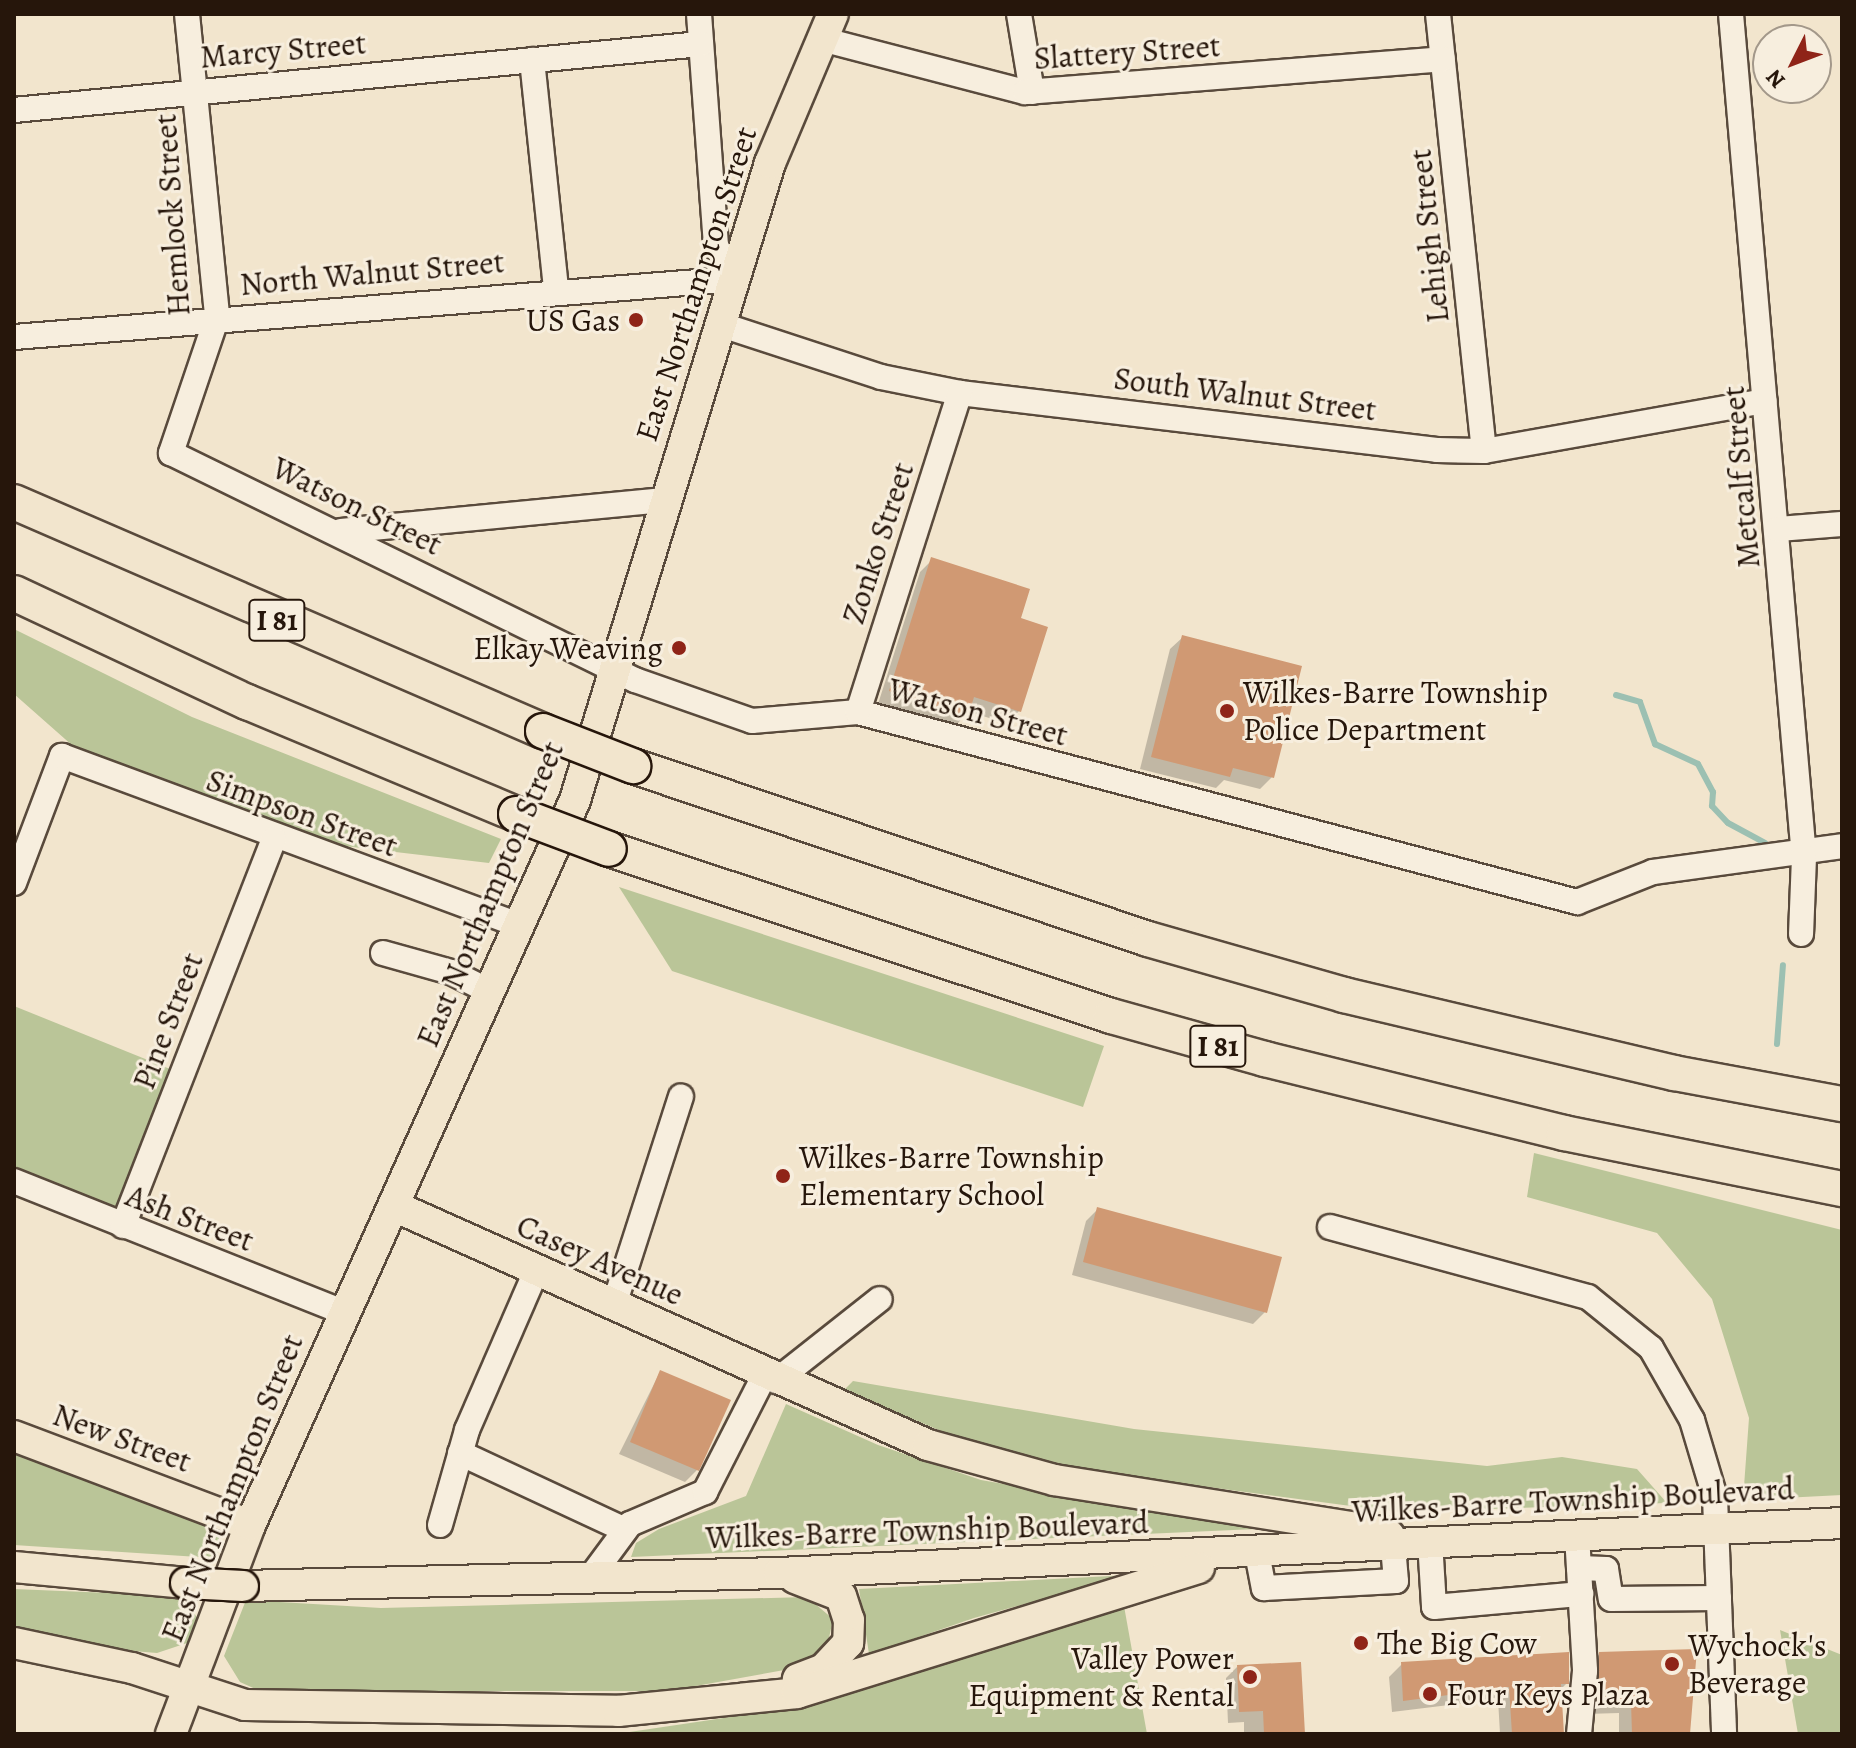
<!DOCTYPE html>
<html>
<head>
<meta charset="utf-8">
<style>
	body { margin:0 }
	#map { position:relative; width:1856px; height:1748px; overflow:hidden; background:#f2e5cd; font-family:Alegreya,serif }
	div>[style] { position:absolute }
	.green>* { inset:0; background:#bac598 }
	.shadow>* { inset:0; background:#0003 }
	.stream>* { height:6px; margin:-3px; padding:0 3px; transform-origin:3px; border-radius:3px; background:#9cc0b2 }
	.building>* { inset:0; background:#d09973 }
	.roads { filter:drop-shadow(2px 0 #594a3c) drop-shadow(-2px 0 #594a3c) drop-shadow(0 2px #594a3c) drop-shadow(0 -2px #594a3c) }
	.minor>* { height:24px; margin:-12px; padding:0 12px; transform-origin:12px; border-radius:12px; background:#f7eede }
	.major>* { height:30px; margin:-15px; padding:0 15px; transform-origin:15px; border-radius:15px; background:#f2e5cd }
	.highway>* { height:34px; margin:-17px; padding:0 17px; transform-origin:17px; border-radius:17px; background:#f2e5cd }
	.bridges { filter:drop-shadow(2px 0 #26160b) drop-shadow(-2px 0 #26160b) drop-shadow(0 2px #26160b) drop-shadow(0 -2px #26160b) }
	.major-bridge>* { height:30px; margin:-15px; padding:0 15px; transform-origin:15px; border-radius:15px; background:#f2e5cd }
	.highway-bridge>* { height:34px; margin:-17px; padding:0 17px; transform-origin:17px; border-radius:17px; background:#f2e5cd }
	.dots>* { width:22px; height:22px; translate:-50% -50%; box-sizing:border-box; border:4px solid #f7eede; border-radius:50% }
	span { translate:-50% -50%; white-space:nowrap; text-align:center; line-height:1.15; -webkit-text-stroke:6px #f7eede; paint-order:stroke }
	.shield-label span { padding:2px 6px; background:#f7eede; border:2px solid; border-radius:6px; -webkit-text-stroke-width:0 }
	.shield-label { font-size:30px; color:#26160b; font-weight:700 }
	.street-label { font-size:32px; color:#26160b }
	.poi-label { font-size:32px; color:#26160b }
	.right { translate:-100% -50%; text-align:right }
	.left { translate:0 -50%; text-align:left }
	.frame { position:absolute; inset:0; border:16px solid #26160b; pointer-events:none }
	.north { position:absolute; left:1752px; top:24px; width:80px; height:80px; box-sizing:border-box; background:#f7eede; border:2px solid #a3988a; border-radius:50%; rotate:228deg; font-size:22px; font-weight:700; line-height:32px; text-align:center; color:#26160b }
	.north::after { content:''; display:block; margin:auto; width:28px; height:36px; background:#8f2418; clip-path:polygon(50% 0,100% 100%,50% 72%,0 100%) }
</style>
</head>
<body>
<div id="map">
	<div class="green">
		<div style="clip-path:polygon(14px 629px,192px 717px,501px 839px,489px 863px,319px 843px,82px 754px,14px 694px)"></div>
		<div style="clip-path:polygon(619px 887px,1104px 1046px,1083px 1107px,672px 971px)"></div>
		<div style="clip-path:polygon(14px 1006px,175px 1071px,118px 1211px,14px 1168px)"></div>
		<div style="clip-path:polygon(1534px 1153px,1842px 1230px,1842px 1495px,1743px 1500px,1749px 1418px,1712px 1299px,1657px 1233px,1527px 1197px)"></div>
		<div style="clip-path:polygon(853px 1381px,1134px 1429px,1487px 1466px,1562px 1457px,1637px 1469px,1667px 1503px,1396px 1512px,1095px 1472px,960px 1439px,844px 1390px)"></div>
		<div style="clip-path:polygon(786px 1404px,878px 1445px,981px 1480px,1256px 1529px,631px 1557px,636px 1543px,659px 1529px,746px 1496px)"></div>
		<div style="clip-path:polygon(14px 1447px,209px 1523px,219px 1531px,219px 1551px,214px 1558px,14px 1545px)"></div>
		<div style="clip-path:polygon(1130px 1575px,974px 1618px,869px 1654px,859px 1589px)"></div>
		<div style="clip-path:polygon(14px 1589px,181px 1596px,199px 1620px,190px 1642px,157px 1653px,109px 1649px,14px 1631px)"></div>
		<div style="clip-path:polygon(807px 1597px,833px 1619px,826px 1652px,801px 1667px,668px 1691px,260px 1691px,240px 1682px,224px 1656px,246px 1600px,381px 1608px)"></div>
		<div style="clip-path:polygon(1124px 1606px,1147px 1734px,616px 1734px,778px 1710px)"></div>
		<div style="clip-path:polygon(1780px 1630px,1842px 1655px,1842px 1734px,1798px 1734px)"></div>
	</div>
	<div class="shadow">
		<div style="clip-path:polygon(932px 560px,1018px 620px,1045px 628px,1019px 711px,1007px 724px,968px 711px,954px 728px,878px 704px,920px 572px)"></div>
		<div style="clip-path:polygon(1183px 637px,1272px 777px,1260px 789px,1224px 780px,1216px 788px,1140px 769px,1170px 649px)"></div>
		<div style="clip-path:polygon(1098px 1209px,1265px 1312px,1253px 1324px,1072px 1275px,1086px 1221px)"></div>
		<div style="clip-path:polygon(660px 1372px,697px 1470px,685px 1482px,619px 1454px)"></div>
		<div style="clip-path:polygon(1695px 1651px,1688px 1734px,1619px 1734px,1619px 1713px,1586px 1714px,1587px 1666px,1600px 1654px)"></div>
		<div style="clip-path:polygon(1402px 1664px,1567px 1683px,1560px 1690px,1562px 1734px,1500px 1734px,1498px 1699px,1392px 1712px,1389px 1677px)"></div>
		<div style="clip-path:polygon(1237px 1667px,1303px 1734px,1244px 1734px,1244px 1722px,1228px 1723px,1226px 1678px)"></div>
	</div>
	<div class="stream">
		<div style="left:1616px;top:695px;width:25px;rotate:16deg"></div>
		<div style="left:1640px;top:702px;width:45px;rotate:70.3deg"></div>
		<div style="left:1655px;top:744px;width:47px;rotate:24.9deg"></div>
		<div style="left:1698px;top:764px;width:32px;rotate:62deg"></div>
		<div style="left:1713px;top:792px;width:14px;rotate:94deg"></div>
		<div style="left:1712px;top:806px;width:23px;rotate:47deg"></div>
		<div style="left:1728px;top:823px;width:42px;rotate:28.4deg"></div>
		<div style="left:1777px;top:1044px;width:79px;rotate:-85.7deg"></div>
	</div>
	<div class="building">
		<div style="clip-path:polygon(931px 557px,1030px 589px,1021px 618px,1048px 627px,1021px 712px,974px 697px,968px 717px,889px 691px)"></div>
		<div style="clip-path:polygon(1182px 635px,1302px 666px,1274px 778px,1233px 768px,1230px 777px,1151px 757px)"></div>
		<div style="clip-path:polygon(1097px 1207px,1282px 1257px,1267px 1313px,1083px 1262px)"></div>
		<div style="clip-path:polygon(660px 1370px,731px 1400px,699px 1471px,630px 1442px)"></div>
		<div style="clip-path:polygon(1697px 1649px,1690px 1734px,1632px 1734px,1631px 1702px,1597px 1702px,1599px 1652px)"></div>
		<div style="clip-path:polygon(1569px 1652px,1569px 1684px,1561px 1684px,1564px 1734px,1512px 1734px,1509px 1687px,1403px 1701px,1401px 1662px)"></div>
		<div style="clip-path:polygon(1301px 1662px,1305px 1734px,1264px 1734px,1263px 1711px,1239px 1712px,1237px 1665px)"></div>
	</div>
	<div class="roads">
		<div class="minor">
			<div style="left:187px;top:14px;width:304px;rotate:84.3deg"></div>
			<div style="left:217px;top:317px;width:144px;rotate:108.7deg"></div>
			<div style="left:171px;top:453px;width:517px;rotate:26.07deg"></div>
			<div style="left:635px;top:680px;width:124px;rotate:19.3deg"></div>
			<div style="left:752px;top:721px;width:106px;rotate:-4.9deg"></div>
			<div style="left:858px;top:712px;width:744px;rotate:14.8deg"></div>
			<div style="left:1577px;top:902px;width:82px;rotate:-21.5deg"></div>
			<div style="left:1653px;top:872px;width:191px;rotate:-7.8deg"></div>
			<div style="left:699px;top:14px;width:233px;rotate:85.8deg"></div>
			<div style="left:716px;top:246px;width:38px;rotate:60deg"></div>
			<div style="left:1019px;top:14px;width:79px;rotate:80.5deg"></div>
			<div style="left:1438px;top:14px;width:439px;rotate:84deg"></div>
			<div style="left:1731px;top:14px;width:846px;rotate:85.05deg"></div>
			<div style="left:1804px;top:857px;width:77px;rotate:92.2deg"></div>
			<div style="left:821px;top:39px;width:211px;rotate:14.6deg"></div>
			<div style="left:1025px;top:92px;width:419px;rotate:-4.5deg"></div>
			<div style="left:532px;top:60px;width:231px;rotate:84deg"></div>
			<div style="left:14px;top:110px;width:690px;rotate:-5.49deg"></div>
			<div style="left:722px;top:325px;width:167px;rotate:18.1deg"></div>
			<div style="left:881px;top:377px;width:81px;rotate:11.4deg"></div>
			<div style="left:960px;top:393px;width:480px;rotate:6.8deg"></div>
			<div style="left:1437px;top:450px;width:47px;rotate:1.2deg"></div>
			<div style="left:1484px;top:451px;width:285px;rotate:-10.1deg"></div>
			<div style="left:14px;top:337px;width:723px;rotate:-4.6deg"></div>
			<div style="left:1778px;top:529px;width:64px;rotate:-4.5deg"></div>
			<div style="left:341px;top:531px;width:325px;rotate:-5.5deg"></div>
			<div style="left:858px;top:712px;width:335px;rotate:-72.3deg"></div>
			<div style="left:14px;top:883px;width:136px;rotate:-69.3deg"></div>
			<div style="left:62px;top:756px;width:489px;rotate:20.3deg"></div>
			<div style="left:383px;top:953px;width:71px;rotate:15.6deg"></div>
			<div style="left:451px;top:972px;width:45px;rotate:26.6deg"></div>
			<div style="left:14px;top:1181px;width:354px;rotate:21.7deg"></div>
			<div style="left:123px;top:1226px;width:415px;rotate:-68.7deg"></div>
			<div style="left:1330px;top:1227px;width:267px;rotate:15.2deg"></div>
			<div style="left:1588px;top:1297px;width:81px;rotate:39deg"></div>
			<div style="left:1651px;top:1348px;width:83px;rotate:60.3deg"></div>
			<div style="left:1692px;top:1420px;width:80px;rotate:73.4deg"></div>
			<div style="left:1715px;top:1497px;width:237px;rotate:87.8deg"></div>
			<div style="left:614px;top:1305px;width:219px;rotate:-72.2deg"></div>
			<div style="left:776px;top:1381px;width:132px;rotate:-38.3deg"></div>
			<div style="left:460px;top:1453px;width:182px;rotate:25deg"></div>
			<div style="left:440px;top:1525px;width:99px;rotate:-74.1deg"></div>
			<div style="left:467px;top:1430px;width:173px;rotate:-66.5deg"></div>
			<div style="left:1577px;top:1535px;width:136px;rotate:86.6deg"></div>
			<div style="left:1585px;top:1671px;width:63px;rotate:95.4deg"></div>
			<div style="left:1430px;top:1541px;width:66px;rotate:86.5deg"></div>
			<div style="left:1434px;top:1607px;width:148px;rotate:-5.1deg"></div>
			<div style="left:1257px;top:1553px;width:36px;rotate:79deg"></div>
			<div style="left:1264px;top:1588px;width:132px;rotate:-3deg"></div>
			<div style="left:1396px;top:1581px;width:47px;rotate:-94.9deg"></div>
			<div style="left:1579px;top:1568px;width:27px;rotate:2deg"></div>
			<div style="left:1606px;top:1569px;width:30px;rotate:81deg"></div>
			<div style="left:1611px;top:1599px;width:108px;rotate:-0.5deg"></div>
			<div style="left:590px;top:1578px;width:67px;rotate:-53.5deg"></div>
			<div style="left:630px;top:1524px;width:82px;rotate:-23.1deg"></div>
			<div style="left:705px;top:1492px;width:130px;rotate:-63deg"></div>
		</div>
		<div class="major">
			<div style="left:394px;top:1206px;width:585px;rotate:24.11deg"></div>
			<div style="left:928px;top:1445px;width:131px;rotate:15.5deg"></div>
			<div style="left:1054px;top:1480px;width:337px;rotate:9deg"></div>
			<div style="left:14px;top:1436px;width:252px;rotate:20.7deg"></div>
			<div style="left:14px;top:1567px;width:173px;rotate:5.3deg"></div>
			<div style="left:795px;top:1578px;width:49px;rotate:21.4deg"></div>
			<div style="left:841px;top:1596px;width:25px;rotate:72deg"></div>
			<div style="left:849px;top:1620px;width:23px;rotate:92deg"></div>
			<div style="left:848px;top:1643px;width:35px;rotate:133deg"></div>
			<div style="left:824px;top:1669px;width:28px;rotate:159deg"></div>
			<div style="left:243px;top:1586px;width:536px;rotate:-1.39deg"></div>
			<div style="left:779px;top:1573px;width:1064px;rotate:-2.69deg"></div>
			<div style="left:14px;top:1643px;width:121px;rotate:12deg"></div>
			<div style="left:132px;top:1668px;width:119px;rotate:18.1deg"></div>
			<div style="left:245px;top:1705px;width:373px;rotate:0.9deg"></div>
			<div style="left:618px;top:1711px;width:180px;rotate:-5.7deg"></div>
			<div style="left:797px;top:1693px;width:421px;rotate:-17.3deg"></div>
			<div style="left:171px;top:1734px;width:223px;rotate:-69.3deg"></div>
			<div style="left:250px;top:1525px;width:795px;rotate:-65.85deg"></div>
			<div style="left:575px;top:800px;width:666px;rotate:-72.98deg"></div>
			<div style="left:770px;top:163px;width:162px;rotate:-67.1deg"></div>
		</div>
		<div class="highway">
			<div style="left:14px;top:502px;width:576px;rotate:23.41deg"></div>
			<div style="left:14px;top:593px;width:257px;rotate:25.1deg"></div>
			<div style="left:247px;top:702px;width:291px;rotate:22.6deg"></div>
			<div style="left:633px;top:766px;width:543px;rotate:18.57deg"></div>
			<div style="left:1148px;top:939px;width:204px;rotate:15.9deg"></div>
			<div style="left:1344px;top:995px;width:339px;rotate:13.3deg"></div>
			<div style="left:1674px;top:1073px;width:171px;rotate:10.5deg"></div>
			<div style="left:609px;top:849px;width:529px;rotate:18.4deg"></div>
			<div style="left:1111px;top:1016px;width:160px;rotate:15.6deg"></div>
			<div style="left:1265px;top:1059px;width:308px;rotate:13.9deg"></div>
			<div style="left:1564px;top:1133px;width:284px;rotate:11.4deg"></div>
		</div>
	</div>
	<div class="bridges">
		<div class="major-bridge">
			<div style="left:186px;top:1583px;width:57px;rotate:3deg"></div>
		</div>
		<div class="highway-bridge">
			<div style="left:543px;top:731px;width:97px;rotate:21.3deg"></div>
			<div style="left:516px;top:814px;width:99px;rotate:20.6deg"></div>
		</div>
	</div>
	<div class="dots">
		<div style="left:636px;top:320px;background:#8f2418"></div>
		<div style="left:679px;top:648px;background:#8f2418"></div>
		<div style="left:1227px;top:711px;background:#8f2418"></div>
		<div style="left:783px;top:1176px;background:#8f2418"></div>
		<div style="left:1361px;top:1643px;background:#8f2418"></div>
		<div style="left:1672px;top:1664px;background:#8f2418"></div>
		<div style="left:1250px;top:1677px;background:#8f2418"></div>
		<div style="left:1430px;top:1694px;background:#8f2418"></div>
	</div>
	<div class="shield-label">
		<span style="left:277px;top:620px">I 81</span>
		<span style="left:1218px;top:1046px">I 81</span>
	</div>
	<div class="street-label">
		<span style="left:283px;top:50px;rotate:-5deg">Marcy Street</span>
		<span style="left:1127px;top:52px;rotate:-4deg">Slattery Street</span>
		<span style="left:172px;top:215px;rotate:-94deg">Hemlock Street</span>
		<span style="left:1429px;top:236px;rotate:-96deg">Lehigh Street</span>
		<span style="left:372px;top:273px;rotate:-5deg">North Walnut Street</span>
		<span style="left:696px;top:284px;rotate:-72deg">East Northampton Street</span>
		<span style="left:1245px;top:394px;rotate:7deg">South Walnut Street</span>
		<span style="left:1741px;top:477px;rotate:-95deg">Metcalf Street</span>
		<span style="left:357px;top:506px;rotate:26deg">Watson Street</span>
		<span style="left:878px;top:543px;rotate:-72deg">Zonko Street</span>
		<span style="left:978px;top:712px;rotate:15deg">Watson Street</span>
		<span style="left:302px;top:813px;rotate:20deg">Simpson Street</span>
		<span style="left:490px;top:894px;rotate:-67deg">East Northampton Street</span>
		<span style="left:168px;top:1021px;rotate:-69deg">Pine Street</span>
		<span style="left:190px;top:1218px;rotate:21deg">Ash Street</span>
		<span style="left:600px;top:1260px;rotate:24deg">Casey Avenue</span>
		<span style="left:122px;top:1438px;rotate:20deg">New Street</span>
		<span style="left:232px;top:1488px;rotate:-68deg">East Northampton Street</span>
		<span style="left:1573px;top:1500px;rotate:-3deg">Wilkes-Barre Township Boulevard</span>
		<span style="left:927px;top:1530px;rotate:-2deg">Wilkes-Barre Township Boulevard</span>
	</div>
	<div class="poi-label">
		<span class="right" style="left:620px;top:320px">US Gas</span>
		<span class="right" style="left:663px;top:648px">Elkay Weaving</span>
		<span class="left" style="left:1243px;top:711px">Wilkes-Barre Township<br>Police Department</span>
		<span class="left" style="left:799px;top:1176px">Wilkes-Barre Township<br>Elementary School</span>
		<span class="left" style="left:1377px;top:1643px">The Big Cow</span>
		<span class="left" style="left:1688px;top:1664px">Wychock's<br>Beverage</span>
		<span class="right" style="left:1234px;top:1677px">Valley Power<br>Equipment &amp; Rental</span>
		<span class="left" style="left:1446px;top:1694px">Four Keys Plaza</span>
	</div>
	<div class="frame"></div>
	<div class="north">N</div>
</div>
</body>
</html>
